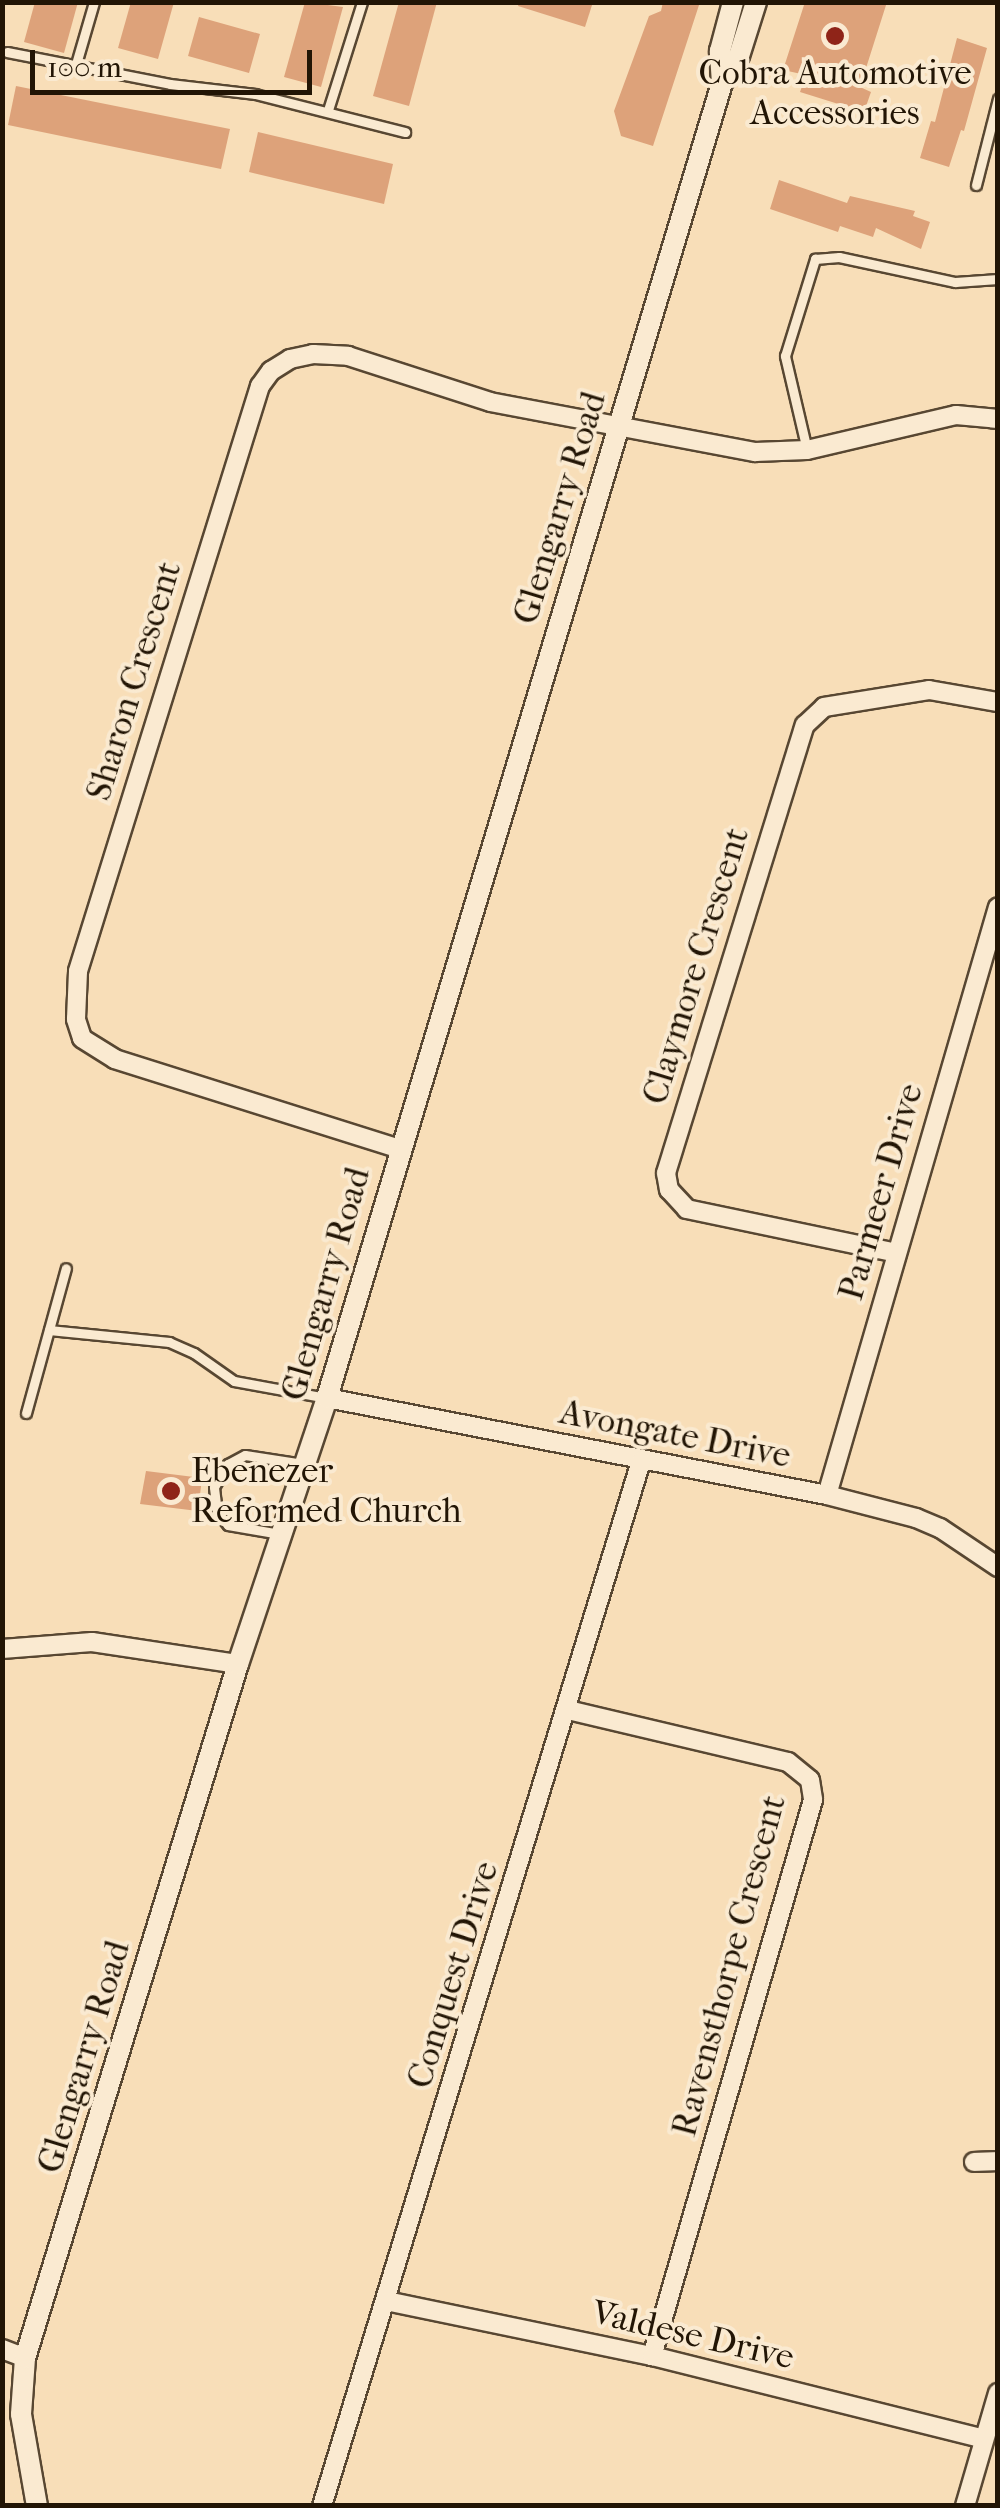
<!DOCTYPE html>
<html>
<head>
<meta charset="utf-8">
<style>
	body { margin:0 }
	#map { position:relative; width:1000px; height:2508px; overflow:hidden; background:#f8deb8; font-family:"IM FELL French Canon",serif }
	div>[style] { position:absolute }
	.building>* { inset:0; background:#dda27a }
	.roads { filter:drop-shadow(2px 0 #584732) drop-shadow(-2px 0 #584732) drop-shadow(0 2px #584732) drop-shadow(0 -2px #584732) }
	.service>* { height:9px; margin:-4.5px; padding:0 4.5px; transform-origin:4.5px; border-radius:4.5px; background:#faead1 }
	.minor>* { height:18px; margin:-9px; padding:0 9px; transform-origin:9px; border-radius:9px; background:#faead1 }
	.tertiary>* { height:20px; margin:-10px; padding:0 10px; transform-origin:10px; border-radius:10px; background:#faead1 }
	.dots>* { width:28px; height:28px; translate:-50% -50%; box-sizing:border-box; border:5px solid #faead1; border-radius:50% }
	span { translate:-50% -50%; white-space:nowrap; text-align:center; line-height:1.15; -webkit-text-stroke:8px #faead1; paint-order:stroke }
	.poi-label { font-size:35px; color:#221505 }
	.left { translate:0 -50%; text-align:left }
	.street-label { font-size:35px; color:#221505 }
	.frame { position:absolute; inset:0; border:5px solid #221505; pointer-events:none }
	.scale { position:absolute; left:30px; top:50px; width:282px; height:45px; box-sizing:border-box; border:5px solid #221505; border-top:0; padding-left:12px; font-size:30px; line-height:35px; white-space:nowrap; color:#221505; -webkit-text-stroke:8px #faead1; paint-order:stroke }
</style>
</head>
<body>
<div id="map">
	<div class="building">
		<div style="clip-path:polygon(35px 2px,78px 2px,64px 53px,24px 42px)"></div>
		<div style="clip-path:polygon(131px 2px,174px 2px,158px 59px,118px 48px)"></div>
		<div style="clip-path:polygon(305px 2px,343px 7px,321px 87px,284px 77px)"></div>
		<div style="clip-path:polygon(399px 2px,437px 2px,409px 106px,373px 96px)"></div>
		<div style="clip-path:polygon(519px 2px,593px 2px,585px 27px,518px 6px)"></div>
		<div style="clip-path:polygon(663px 2px,700px 2px,653px 146px,621px 136px,614px 111px,649px 16px,661px 11px)"></div>
		<div style="clip-path:polygon(805px 2px,887px 2px,860px 87px,871px 92px,864px 112px,800px 92px,806px 75px,783px 70px)"></div>
		<div style="clip-path:polygon(199px 17px,260px 34px,249px 73px,188px 56px)"></div>
		<div style="clip-path:polygon(957px 38px,987px 48px,964px 131px,961px 130px,949px 167px,920px 158px,931px 121px,935px 122px)"></div>
		<div style="clip-path:polygon(16px 86px,230px 129px,221px 169px,8px 125px)"></div>
		<div style="clip-path:polygon(258px 132px,393px 164px,384px 204px,249px 172px)"></div>
		<div style="clip-path:polygon(779px 180px,847px 203px,850px 196px,915px 211px,913px 216px,930px 222px,921px 249px,876px 228px,873px 237px,840px 226px,838px 232px,770px 209px)"></div>
		<div style="clip-path:polygon(146px 1471px,202px 1478px,198px 1511px,140px 1504px)"></div>
	</div>
	<div class="roads">
		<div class="service">
			<div style="left:7px;top:52px;width:166px;rotate:11.1deg"></div>
			<div style="left:170px;top:84px;width:86px;rotate:6.7deg"></div>
			<div style="left:255px;top:94px;width:155px;rotate:14.2deg"></div>
			<div style="left:76px;top:64px;width:65px;rotate:-73.8deg"></div>
			<div style="left:328px;top:110px;width:113px;rotate:-72.5deg"></div>
			<div style="left:976px;top:185px;width:89px;rotate:-75.7deg"></div>
			<div style="left:807px;top:450px;width:97px;rotate:-103.2deg"></div>
			<div style="left:785px;top:356px;width:102px;rotate:-72.8deg"></div>
			<div style="left:815px;top:259px;width:24px;rotate:-5deg"></div>
			<div style="left:839px;top:257px;width:119px;rotate:12.2deg"></div>
			<div style="left:955px;top:282px;width:43px;rotate:-4deg"></div>
			<div style="left:49px;top:1330px;width:121px;rotate:5.7deg"></div>
			<div style="left:169px;top:1342px;width:27px;rotate:24deg"></div>
			<div style="left:194px;top:1353px;width:49px;rotate:35deg"></div>
			<div style="left:234px;top:1381px;width:95px;rotate:10.4deg"></div>
			<div style="left:26px;top:1413px;width:150px;rotate:-74.6deg"></div>
			<div style="left:280px;top:1534px;width:53px;rotate:-170.2deg"></div>
			<div style="left:228px;top:1525px;width:17px;rotate:-130deg"></div>
			<div style="left:217px;top:1512px;width:25px;rotate:-97deg"></div>
			<div style="left:214px;top:1487px;width:27px;rotate:-59deg"></div>
			<div style="left:228px;top:1464px;width:19px;rotate:-28deg"></div>
			<div style="left:245px;top:1455px;width:59px;rotate:8.8deg"></div>
		</div>
		<div class="minor">
			<div style="left:400px;top:1149px;width:299px;rotate:-162.5deg"></div>
			<div style="left:115px;top:1059px;width:39px;rotate:-148deg"></div>
			<div style="left:82px;top:1038px;width:20px;rotate:-108deg"></div>
			<div style="left:76px;top:1019px;width:48px;rotate:-87.6deg"></div>
			<div style="left:78px;top:971px;width:613px;rotate:-72.72deg"></div>
			<div style="left:260px;top:386px;width:19px;rotate:-54deg"></div>
			<div style="left:271px;top:371px;width:22px;rotate:-32deg"></div>
			<div style="left:290px;top:359px;width:24px;rotate:-12deg"></div>
			<div style="left:313px;top:354px;width:35px;rotate:3deg"></div>
			<div style="left:348px;top:356px;width:149px;rotate:17.9deg"></div>
			<div style="left:490px;top:402px;width:270px;rotate:10.7deg"></div>
			<div style="left:755px;top:452px;width:52px;rotate:-2.2deg"></div>
			<div style="left:807px;top:450px;width:153px;rotate:-13.2deg"></div>
			<div style="left:956px;top:415px;width:42px;rotate:5.4deg"></div>
			<div style="left:897px;top:1253px;width:215px;rotate:-168.2deg"></div>
			<div style="left:687px;top:1209px;width:26px;rotate:-133deg"></div>
			<div style="left:669px;top:1190px;width:17px;rotate:-100deg"></div>
			<div style="left:666px;top:1173px;width:469px;rotate:-72.8deg"></div>
			<div style="left:805px;top:725px;width:26px;rotate:-43deg"></div>
			<div style="left:824px;top:707px;width:106px;rotate:-9.2deg"></div>
			<div style="left:929px;top:690px;width:70px;rotate:9.9deg"></div>
			<div style="left:327px;top:1398px;width:509px;rotate:10.98deg"></div>
			<div style="left:827px;top:1495px;width:92px;rotate:14.5deg"></div>
			<div style="left:916px;top:1518px;width:26px;rotate:23deg"></div>
			<div style="left:940px;top:1528px;width:70px;rotate:33.9deg"></div>
			<div style="left:827px;top:1495px;width:612px;rotate:-73.78deg"></div>
			<div style="left:2px;top:1649px;width:90px;rotate:-4.4deg"></div>
			<div style="left:92px;top:1642px;width:148px;rotate:8.6deg"></div>
			<div style="left:568px;top:1710px;width:226px;rotate:13.3deg"></div>
			<div style="left:788px;top:1762px;width:28px;rotate:39deg"></div>
			<div style="left:810px;top:1780px;width:20px;rotate:81deg"></div>
			<div style="left:813px;top:1800px;width:579px;rotate:106.15deg"></div>
			<div style="left:974px;top:2162px;width:24px;rotate:-2deg"></div>
			<div style="left:386px;top:2301px;width:272px;rotate:11.7deg"></div>
			<div style="left:652px;top:2356px;width:342px;rotate:14deg"></div>
			<div style="left:2px;top:2349px;width:25px;rotate:21deg"></div>
			<div style="left:322px;top:2506px;width:1093px;rotate:-73.02deg"></div>
			<div style="left:965px;top:2506px;width:118px;rotate:-73.7deg"></div>
		</div>
		<div class="tertiary">
			<div style="left:722px;top:83px;width:32px;rotate:-94deg"></div>
			<div style="left:720px;top:51px;width:51px;rotate:-75.1deg"></div>
			<div style="left:37px;top:2506px;width:93px;rotate:-99.9deg"></div>
			<div style="left:21px;top:2414px;width:56px;rotate:-85.9deg"></div>
			<div style="left:25px;top:2358px;width:726px;rotate:-72.94deg"></div>
			<div style="left:238px;top:1664px;width:280px;rotate:-71.5deg"></div>
			<div style="left:327px;top:1398px;width:1373px;rotate:-73.28deg"></div>
			<div style="left:722px;top:83px;width:32px;rotate:-58deg"></div>
			<div style="left:739px;top:56px;width:57px;rotate:-72.5deg"></div>
		</div>
	</div>
	<div class="dots">
		<div style="left:835px;top:36px;background:#8f2418"></div>
		<div style="left:171px;top:1491px;background:#8f2418"></div>
	</div>
	<div class="poi-label">
		<span style="left:835px;top:93px">Cobra Automotive<br>Accessories</span>
		<span class="left" style="left:191px;top:1491px">Ebenezer<br>Reformed Church</span>
	</div>
	<div class="street-label">
		<span style="left:560px;top:508px;rotate:-73deg">Glengarry Road</span>
		<span style="left:134px;top:681px;rotate:-73deg">Sharon Crescent</span>
		<span style="left:696px;top:966px;rotate:-73deg">Claymore Crescent</span>
		<span style="left:881px;top:1192px;rotate:-74deg">Parmeer Drive</span>
		<span style="left:326px;top:1284px;rotate:-74deg">Glengarry Road</span>
		<span style="left:675px;top:1434px;rotate:11deg">Avongate Drive</span>
		<span style="left:729px;top:1966px;rotate:-75deg">Ravensthorpe Crescent</span>
		<span style="left:453px;top:1975px;rotate:-73deg">Conquest Drive</span>
		<span style="left:84px;top:2057px;rotate:-73deg">Glengarry Road</span>
		<span style="left:693px;top:2335px;rotate:13deg">Valdese Drive</span>
	</div>
	<div class="frame"></div>
	<div class="scale">100 m</div>
</div>
</body>
</html>
